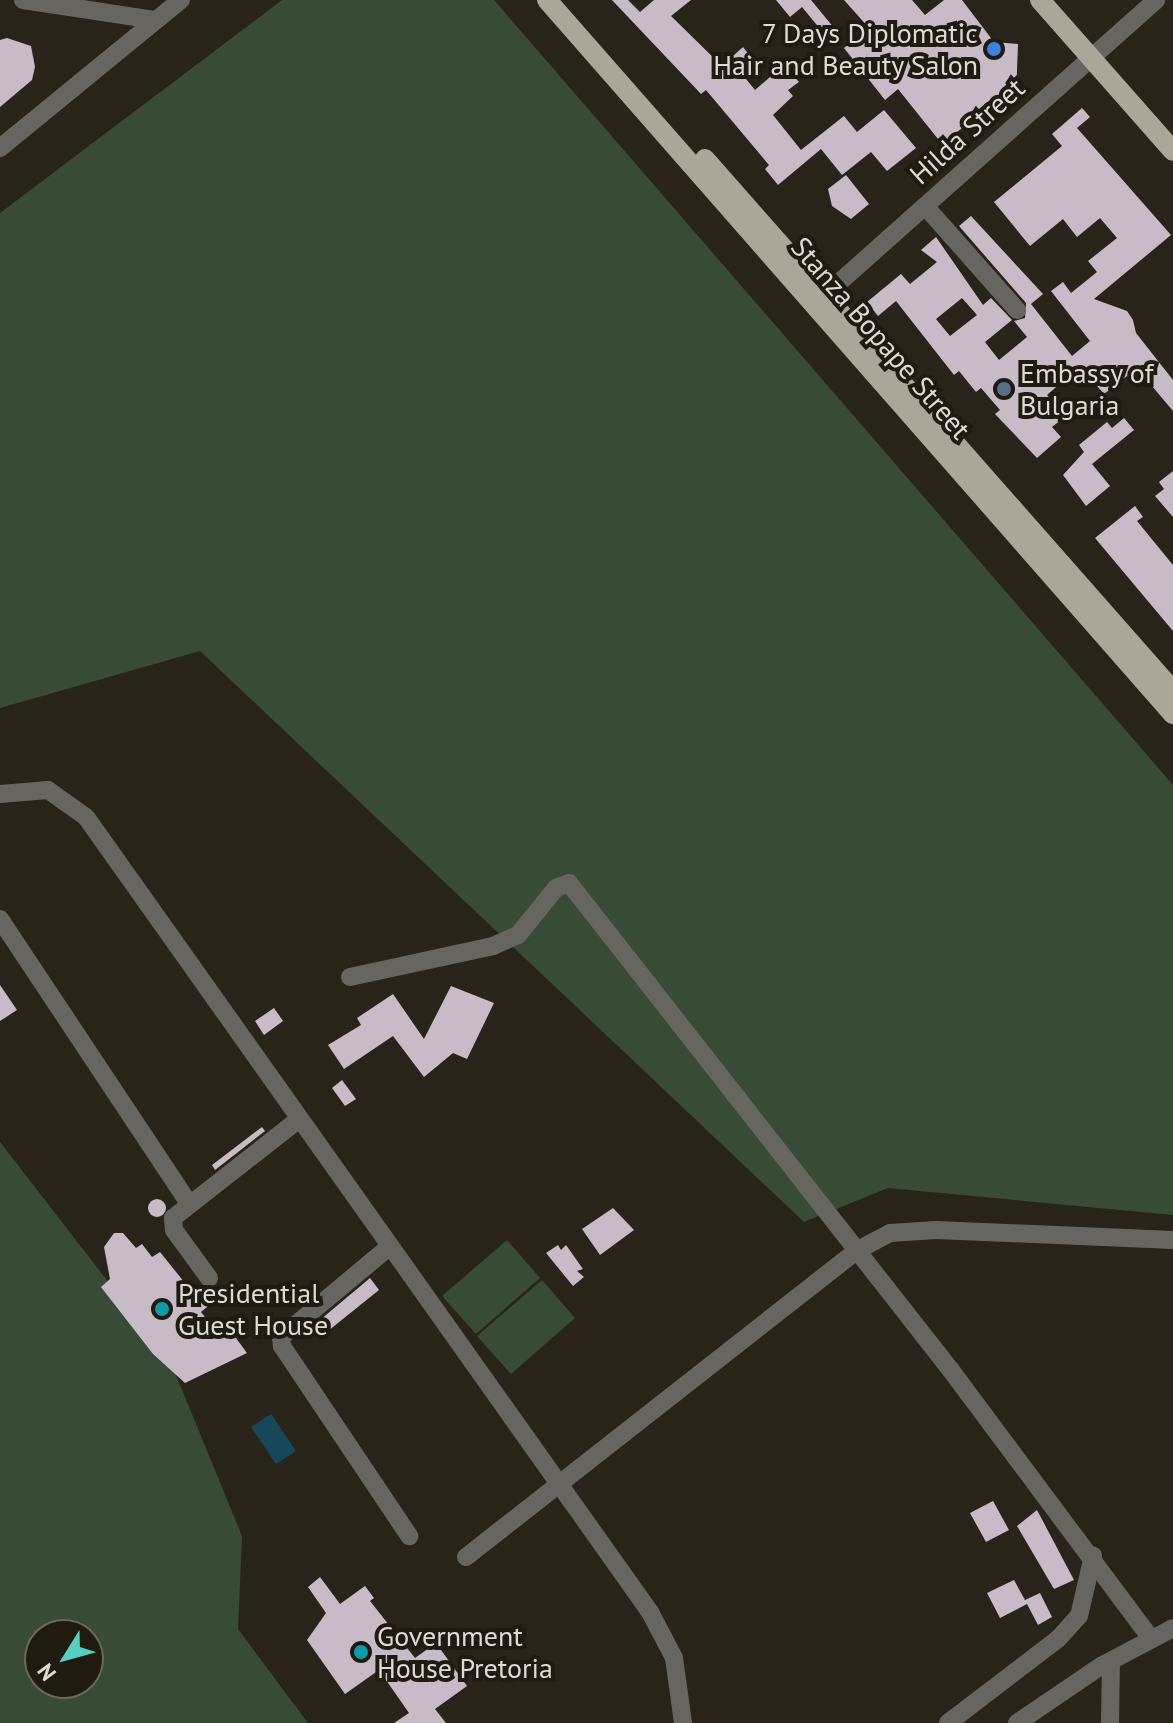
<!DOCTYPE html>
<html>
<head>
<meta charset="utf-8">
<style>
	body { margin:0 }
	#map { position:relative; width:1173px; height:1723px; overflow:hidden; background:#292419; font-family:"PT Sans",sans-serif }
	div>[style] { position:absolute }
	.green>* { inset:0; background:#374b36 }
	.water>* { inset:0; background:#17485a }
	.building>* { inset:0; background:#c7bbc7 }
	.round { border-radius:50% }
	.minor>* { height:18px; margin:-9px; padding:0 9px; transform-origin:9px; border-radius:9px; background:#67655f }
	.major>* { height:20px; margin:-10px; padding:0 10px; transform-origin:10px; border-radius:10px; background:#aaa69a }
	.dots>* { width:22px; height:22px; translate:-50% -50%; box-sizing:border-box; border:4px solid #1f1b10; border-radius:50% }
	span { translate:-50% -50%; white-space:nowrap; text-align:center; line-height:1.15; -webkit-text-stroke:8px #1f1b10; paint-order:stroke }
	.poi-label { font-size:28px; color:#dedbd4 }
	.right { translate:-100% -50%; text-align:right }
	.left { translate:0 -50%; text-align:left }
	.street-label { font-size:28px; color:#dedbd4 }
	.north { position:absolute; left:24px; top:1619px; width:80px; height:80px; box-sizing:border-box; background:#1f1b10; border:2px solid #6b685e; border-radius:50%; rotate:233deg; font-size:22px; font-weight:700; line-height:32px; text-align:center; color:#dedbd4 }
	.north::after { content:''; display:block; margin:auto; width:28px; height:36px; background:#58cec0; clip-path:polygon(50% 0,100% 100%,50% 72%,0 100%) }
</style>
</head>
<body>
<div id="map">
	<div class="green">
		<div style="clip-path:polygon(282px 0,494px 0,1173px 785px,1173px 1215px,888px 1188px,804px 1222px,200px 651px,0 708px,0 213px)"></div>
		<div style="clip-path:polygon(evenodd,0 1142px,171px 1363px,242px 1536px,238px 1629px,308px 1723px,0 1723px,0 1142px,40px 1635px,88px 1635px,88px 1683px,40px 1683px,40px 1635px)"></div>
		<div style="clip-path:polygon(507px 1240px,540px 1278px,476px 1334px,442px 1296px)"></div>
		<div style="clip-path:polygon(542px 1280px,575px 1318px,511px 1374px,477px 1336px)"></div>
	</div>
	<div class="water">
		<div style="clip-path:polygon(271px 1414px,296px 1451px,276px 1464px,251px 1427px)"></div>
	</div>
	<div class="building">
		<div style="clip-path:polygon(612px 0,628px 0,640px 12px,654px 0,691px 0,671px 16px,722px 66px,743px 47px,750px 56px,737px 68px,755px 90px,791px 59px,800px 69px,793px 75px,799px 82px,788px 90px,793px 96px,773px 115px,801px 150px,844px 116px,857px 132px,884px 110px,916px 148px,887px 171px,871px 152px,842px 175px,821px 149px,778px 185px,765px 169px,769px 165px,706px 90px,701px 94px)"></div>
		<div style="clip-path:polygon(776px 0,811px 0,839px 34px,830px 41px,802px 7px,790px 17px)"></div>
		<div style="clip-path:polygon(844px 0,912px 0,925px 15px,944px 0,962px 0,994px 42px,1018px 44px,1016px 97px,982px 123px,976px 117px,942px 144px,898px 89px,885px 100px,844px 48px,869px 28px)"></div>
		<div style="clip-path:polygon(7px 38px,31px 46px,35px 67px,32px 80px,0 107px,0 40px)"></div>
		<div style="clip-path:polygon(evenodd,1082px 108px,1090px 117px,1077px 128px,1171px 235px,1094px 299px,1127px 311px,1133px 320px,1136px 333px,1173px 380px,1173px 411px,1141px 373px,1132px 381px,1127px 376px,1104px 394px,1080px 366px,1047px 395px,1065px 417px,1052px 427px,1061px 437px,1037px 458px,995px 414px,1000px 410px,981px 388px,976px 392px,959px 371px,954px 375px,896px 301px,878px 316px,867px 302px,901px 274px,910px 284px,937px 262px,921px 250px,936px 237px,983px 305px,991px 298px,1012px 320px,985px 342px,999px 360px,1027px 337px,1014px 321px,1025px 318px,1026px 303px,959px 226px,971px 216px,1043px 294px,1031px 304px,1072px 356px,1090px 341px,1051px 291px,1063px 282px,1071px 293px,1097px 272px,1088px 261px,1117px 238px,1100px 218px,1077px 237px,1063px 219px,1030px 246px,994px 202px,1062px 146px,1052px 134px,1082px 108px,962px 298px,977px 315px,950px 336px,936px 319px,962px 298px)"></div>
		<div style="clip-path:polygon(846px 175px,869px 204px,851px 219px,832px 206px,828px 189px)"></div>
		<div style="clip-path:polygon(1124px 418px,1134px 430px,1092px 464px,1110px 486px,1086px 506px,1063px 475px,1084px 452px,1079px 445px,1107px 422px,1112px 428px)"></div>
		<div style="clip-path:polygon(1173px 471px,1173px 517px,1155px 496px,1164px 489px,1159px 482px)"></div>
		<div style="clip-path:polygon(1135px 506px,1143px 517px,1137px 521px,1173px 565px,1173px 631px,1095px 538px)"></div>
		<div style="clip-path:polygon(0 985px,17px 1010px,0 1021px)"></div>
		<div style="clip-path:polygon(451px 986px,494px 1003px,467px 1059px,453px 1053px,424px 1077px,393px 1036px,344px 1069px,328px 1045px,361px 1025px,357px 1018px,393px 994px,424px 1039px)"></div>
		<div style="clip-path:polygon(274px 1008px,283px 1021px,264px 1035px,255px 1021px)"></div>
		<div style="clip-path:polygon(342px 1080px,356px 1099px,345px 1106px,332px 1088px)"></div>
		<div style="clip-path:polygon(262px 1127px,265px 1131px,215px 1170px,212px 1165px)"></div>
		<div class="round" style="left:148px;top:1199px;width:18px;height:18px"></div>
		<div style="clip-path:polygon(613px 1208px,634px 1230px,600px 1255px,582px 1229px)"></div>
		<div style="clip-path:polygon(114px 1233px,123px 1233px,136px 1248px,142px 1244px,152px 1257px,160px 1252px,197px 1298px,216px 1291px,218px 1298px,201px 1312px,215px 1330px,224px 1322px,247px 1353px,185px 1383px,153px 1354px,101px 1287px,110px 1279px,104px 1247px)"></div>
		<div style="clip-path:polygon(558px 1245px,561px 1250px,566px 1245px,583px 1269px,577px 1271px,584px 1277px,573px 1286px,546px 1253px)"></div>
		<div style="clip-path:polygon(370px 1278px,379px 1290px,328px 1331px,320px 1320px)"></div>
		<div style="clip-path:polygon(993px 1501px,1009px 1530px,986px 1542px,970px 1513px)"></div>
		<div style="clip-path:polygon(1037px 1510px,1074px 1580px,1054px 1589px,1017px 1526px)"></div>
		<div style="clip-path:polygon(320px 1577px,340px 1604px,365px 1586px,374px 1598px,370px 1601px,415px 1658px,436px 1643px,467px 1686px,435px 1709px,446px 1723px,394px 1723px,409px 1713px,379px 1670px,345px 1694px,307px 1640px,326px 1613px,308px 1587px)"></div>
		<div style="clip-path:polygon(1014px 1580px,1025px 1600px,1040px 1593px,1052px 1617px,1038px 1625px,1027px 1604px,1000px 1618px,987px 1593px)"></div>
	</div>
	<div class="minor">
		<div style="left:23px;top:0;width:134px;rotate:8.6deg"></div>
		<div style="left:0;top:148px;width:234px;rotate:-39.3deg"></div>
		<div style="left:925px;top:206px;width:139px;rotate:48.5deg"></div>
		<div style="left:815px;top:304px;width:457px;rotate:-41.7deg"></div>
		<div style="left:0;top:794px;width:48px;rotate:-4.8deg"></div>
		<div style="left:48px;top:790px;width:47px;rotate:35.4deg"></div>
		<div style="left:86px;top:817px;width:975px;rotate:54.65deg"></div>
		<div style="left:650px;top:1612px;width:52px;rotate:62.4deg"></div>
		<div style="left:674px;top:1658px;width:66px;rotate:82.1deg"></div>
		<div style="left:0;top:919px;width:342px;rotate:56.4deg"></div>
		<div style="left:350px;top:977px;width:146px;rotate:-12.2deg"></div>
		<div style="left:493px;top:946px;width:27px;rotate:-24deg"></div>
		<div style="left:518px;top:935px;width:60px;rotate:-51deg"></div>
		<div style="left:556px;top:888px;width:14px;rotate:-21deg"></div>
		<div style="left:569px;top:883px;width:618px;rotate:51.91deg"></div>
		<div style="left:950px;top:1369px;width:337px;rotate:53.3deg"></div>
		<div style="left:389px;top:1247px;width:141px;rotate:140.2deg"></div>
		<div style="left:281px;top:1337px;width:9px;rotate:84deg"></div>
		<div style="left:282px;top:1346px;width:229px;rotate:56.2deg"></div>
		<div style="left:209px;top:1278px;width:59px;rotate:-126.1deg"></div>
		<div style="left:174px;top:1230px;width:12px;rotate:-95deg"></div>
		<div style="left:173px;top:1218px;width:159px;rotate:-38.1deg"></div>
		<div style="left:466px;top:1557px;width:498px;rotate:-38.1deg"></div>
		<div style="left:858px;top:1250px;width:36px;rotate:-28deg"></div>
		<div style="left:890px;top:1233px;width:46px;rotate:-3.7deg"></div>
		<div style="left:936px;top:1230px;width:237px;rotate:2.4deg"></div>
		<div style="left:948px;top:1723px;width:138px;rotate:-37.4deg"></div>
		<div style="left:1058px;top:1639px;width:31px;rotate:-48deg"></div>
		<div style="left:1079px;top:1616px;width:62px;rotate:-76.9deg"></div>
		<div style="left:1017px;top:1723px;width:102px;rotate:-34.2deg"></div>
		<div style="left:1101px;top:1666px;width:81px;rotate:-27.8deg"></div>
		<div style="left:1110px;top:1723px;width:61px;rotate:-89.1deg"></div>
	</div>
	<div class="major">
		<div style="left:547px;top:0;width:950px;rotate:48.76deg"></div>
		<div style="left:1040px;top:0;width:201px;rotate:48.6deg"></div>
		<div style="left:705px;top:159px;width:709px;rotate:48.66deg"></div>
	</div>
	<div class="dots">
		<div style="left:994px;top:49px;background:#3f7fe0"></div>
		<div style="left:1004px;top:389px;background:#5c6f8a"></div>
		<div style="left:162px;top:1309px;background:#0f9aa8"></div>
		<div style="left:361px;top:1652px;background:#0f9aa8"></div>
	</div>
	<div class="poi-label">
		<span class="right" style="left:978px;top:49px">7 Days Diplomatic<br>Hair and Beauty Salon</span>
		<span class="left" style="left:1020px;top:389px">Embassy of<br>Bulgaria</span>
		<span class="left" style="left:178px;top:1309px">Presidential<br>Guest House</span>
		<span class="left" style="left:377px;top:1652px">Government<br>House Pretoria</span>
	</div>
	<div class="street-label">
		<span style="left:967px;top:131px;rotate:-42deg">Hilda Street</span>
		<span style="left:881px;top:338px;rotate:49deg">Stanza Bopape Street</span>
	</div>
	<div class="north">N</div>
</div>
</body>
</html>
